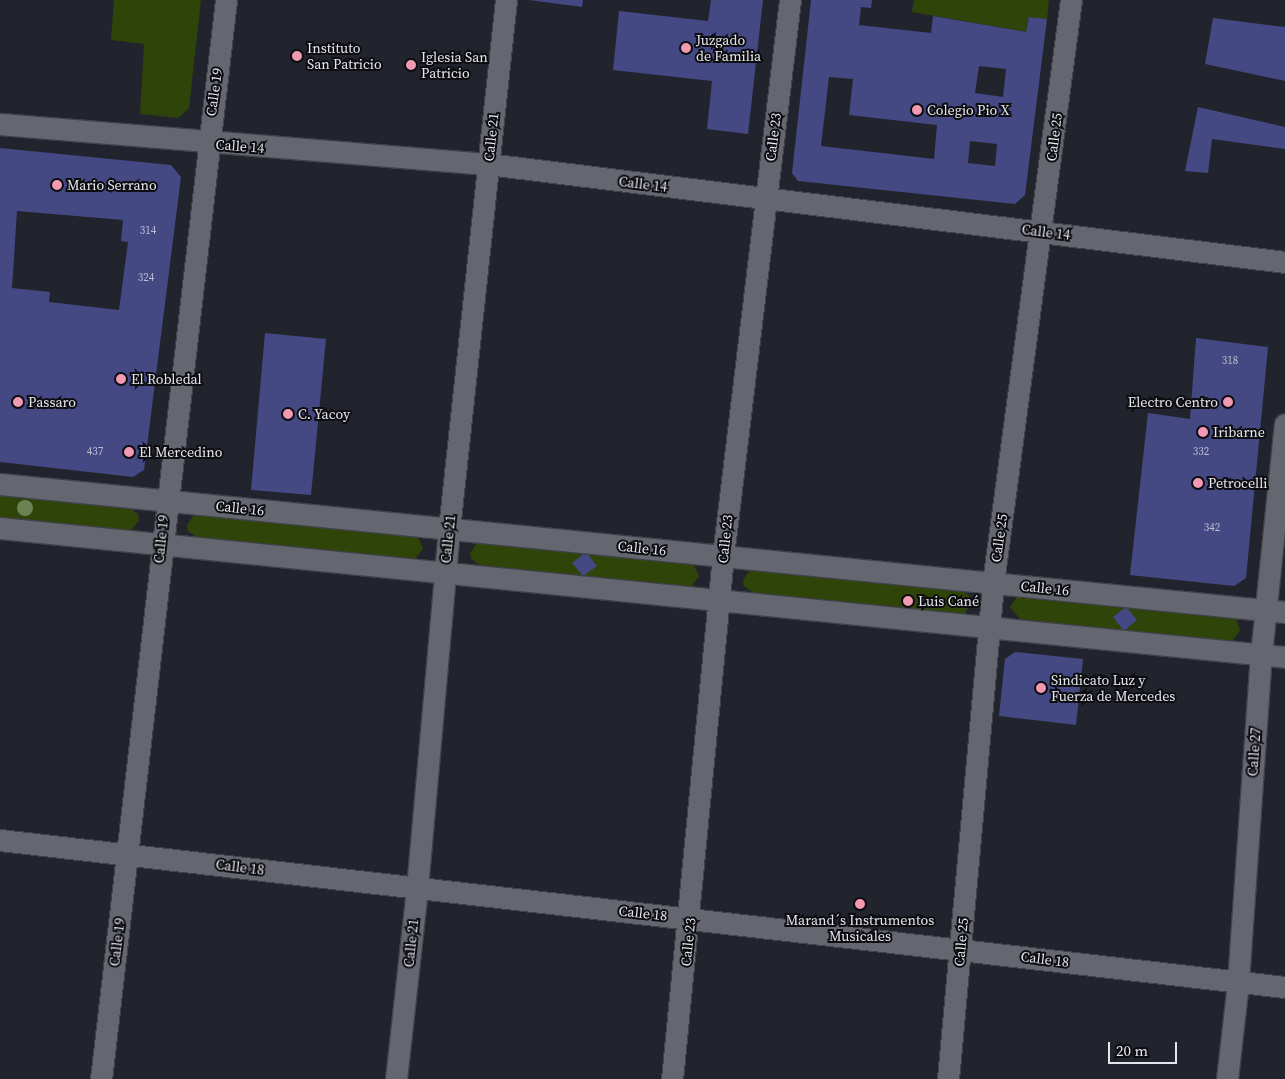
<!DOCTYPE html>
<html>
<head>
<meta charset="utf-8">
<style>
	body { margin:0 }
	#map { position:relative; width:1285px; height:1079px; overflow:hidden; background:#22242d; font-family:"Source Serif 4",serif }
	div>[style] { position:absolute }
	.green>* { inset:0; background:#2f4408 }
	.building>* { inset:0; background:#444883 }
	.roads { filter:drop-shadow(1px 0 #404149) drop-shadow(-1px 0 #404149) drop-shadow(0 1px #404149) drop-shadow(0 -1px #404149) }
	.minor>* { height:21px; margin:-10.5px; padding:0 10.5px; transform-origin:10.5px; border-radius:10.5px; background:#646670 }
	.trees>* { width:16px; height:16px; margin:-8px; border-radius:50%; background:#6b8254 }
	.dots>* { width:14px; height:14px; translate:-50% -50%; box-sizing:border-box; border:2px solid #0d0d11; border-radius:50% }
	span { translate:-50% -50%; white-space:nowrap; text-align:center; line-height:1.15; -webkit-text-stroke:4px #0d0d11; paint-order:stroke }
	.number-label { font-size:11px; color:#bdbed2 }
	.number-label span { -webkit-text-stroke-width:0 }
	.poi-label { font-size:14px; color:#e5e6ed }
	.left { translate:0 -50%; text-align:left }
	.right { translate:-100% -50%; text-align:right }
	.street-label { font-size:14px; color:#e5e6ed }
	.scale { position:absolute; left:1108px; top:1042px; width:69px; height:22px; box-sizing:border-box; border:2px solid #e5e6ed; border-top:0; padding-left:6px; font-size:15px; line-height:18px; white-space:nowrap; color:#e5e6ed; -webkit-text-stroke:4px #0d0d11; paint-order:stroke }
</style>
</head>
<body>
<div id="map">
	<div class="green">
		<div style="clip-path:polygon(114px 0,201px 0,189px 108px,178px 118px,140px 114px,144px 44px,111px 40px)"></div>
		<div style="clip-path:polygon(914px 0,1049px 0,1047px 19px,1029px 17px,1026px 32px,912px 12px)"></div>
		<div style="clip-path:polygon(0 494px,128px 507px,138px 514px,139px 520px,132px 530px,126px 530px,0 518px)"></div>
		<div style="clip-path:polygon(200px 514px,412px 535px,418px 537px,423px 548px,416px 558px,410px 559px,198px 538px,188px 531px,187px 525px,194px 515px)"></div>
		<div style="clip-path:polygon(483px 542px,688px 563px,694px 565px,699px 576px,692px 586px,686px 587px,481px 566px,471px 559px,470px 553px,477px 543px)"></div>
		<div style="clip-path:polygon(750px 570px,961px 590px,971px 597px,971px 603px,965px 613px,958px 614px,754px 593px,744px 586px,743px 580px)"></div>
		<div style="clip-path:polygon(1023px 596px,1230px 617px,1236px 619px,1240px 630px,1233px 640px,1227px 641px,1021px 620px,1010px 607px,1017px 597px)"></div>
	</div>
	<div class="building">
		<div style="clip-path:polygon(529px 0,583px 0,582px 7px)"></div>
		<div style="clip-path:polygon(711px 0,763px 0,748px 134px,707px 129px,712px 81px,613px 70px,619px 11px,708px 21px)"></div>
		<div style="clip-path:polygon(evenodd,811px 0,872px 0,871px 8px,861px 7px,859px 25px,931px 33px,933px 16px,1026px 32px,1029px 17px,1047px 19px,1025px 195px,1015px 204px,798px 181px,792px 173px,811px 0,979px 66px,1006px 69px,1003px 97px,975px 93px,979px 66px,811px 0,829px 77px,853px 79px,849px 115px,937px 125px,934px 159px,821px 146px,829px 77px,811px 0,970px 141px,997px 144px,995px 166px,968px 163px,970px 141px)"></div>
		<div style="clip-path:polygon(1213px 18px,1285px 27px,1285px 81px,1205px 64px)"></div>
		<div style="clip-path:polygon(1198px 107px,1285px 127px,1285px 149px,1212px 139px,1208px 173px,1185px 171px)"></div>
		<div style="clip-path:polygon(evenodd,0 148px,171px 165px,181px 177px,144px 470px,133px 477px,0 462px,0 148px,17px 211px,123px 220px,121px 241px,128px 242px,119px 310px,49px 302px,50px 292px,12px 288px,17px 211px)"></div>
		<div style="clip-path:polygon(265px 333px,326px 339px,311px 495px,251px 490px)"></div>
		<div style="clip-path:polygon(1196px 338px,1268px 347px,1246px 578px,1234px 586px,1130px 575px,1148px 413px,1190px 419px)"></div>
		<div style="clip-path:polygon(586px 552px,597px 566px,583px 576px,572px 563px)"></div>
		<div style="clip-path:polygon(1126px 607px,1137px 620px,1124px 631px,1113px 617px)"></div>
		<div style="clip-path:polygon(1015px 652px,1083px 659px,1076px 725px,999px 716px,1005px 659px)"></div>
	</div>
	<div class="roads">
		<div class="minor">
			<div style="left:0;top:124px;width:490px;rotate:4.7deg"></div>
			<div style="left:488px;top:164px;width:803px;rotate:7.01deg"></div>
			<div style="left:0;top:484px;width:1291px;rotate:5.69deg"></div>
			<div style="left:0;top:528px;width:1291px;rotate:5.73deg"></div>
			<div style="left:0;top:840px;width:1293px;rotate:6.53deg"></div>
			<div style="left:101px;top:1079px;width:1086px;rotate:-83.39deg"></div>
			<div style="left:396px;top:1079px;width:192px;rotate:-83.7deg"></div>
			<div style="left:417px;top:888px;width:360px;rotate:-84.9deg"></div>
			<div style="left:449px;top:529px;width:532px;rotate:-83.85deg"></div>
			<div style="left:672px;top:1079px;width:525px;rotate:-84.43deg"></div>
			<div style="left:723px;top:556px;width:560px;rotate:-83.13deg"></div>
			<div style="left:948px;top:1079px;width:498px;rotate:-84.8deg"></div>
			<div style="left:993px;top:583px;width:588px;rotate:-82.38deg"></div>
			<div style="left:1227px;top:1079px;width:98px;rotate:-83.5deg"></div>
			<div style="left:1238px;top:982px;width:328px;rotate:-86deg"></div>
			<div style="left:1261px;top:655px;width:232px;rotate:-84.1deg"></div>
		</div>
	</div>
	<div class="trees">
		<div style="left:25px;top:508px"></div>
	</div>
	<div class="dots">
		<div style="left:686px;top:48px;background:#f19ab1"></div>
		<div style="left:297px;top:56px;background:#f19ab1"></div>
		<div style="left:411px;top:65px;background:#f19ab1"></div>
		<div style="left:917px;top:110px;background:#f19ab1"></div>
		<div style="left:57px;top:185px;background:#f19ab1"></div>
		<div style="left:121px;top:379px;background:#f19ab1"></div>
		<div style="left:18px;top:402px;background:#f19ab1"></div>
		<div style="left:1228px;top:402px;background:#f19ab1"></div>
		<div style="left:288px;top:414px;background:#f19ab1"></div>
		<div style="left:1203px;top:432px;background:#f19ab1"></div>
		<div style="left:129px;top:452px;background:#f19ab1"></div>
		<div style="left:1198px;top:483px;background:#f19ab1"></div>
		<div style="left:908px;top:601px;background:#f19ab1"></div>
		<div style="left:1041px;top:688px;background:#f19ab1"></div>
		<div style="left:860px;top:904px;background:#f19ab1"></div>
	</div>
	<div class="number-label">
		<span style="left:148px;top:231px">314</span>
		<span style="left:146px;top:278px">324</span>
		<span style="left:1230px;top:361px">318</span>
		<span style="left:95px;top:452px">437</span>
		<span style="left:1201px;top:452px">332</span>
		<span style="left:1212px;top:528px">342</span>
	</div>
	<div class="poi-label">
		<span class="left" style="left:696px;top:48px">Juzgado<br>de Familia</span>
		<span class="left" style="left:307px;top:56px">Instituto<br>San Patricio</span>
		<span class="left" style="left:421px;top:65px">Iglesia San<br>Patricio</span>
		<span class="left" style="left:927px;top:110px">Colegio Pio X</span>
		<span class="left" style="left:67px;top:185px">Mario Serrano</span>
		<span class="left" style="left:131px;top:379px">El Robledal</span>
		<span class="left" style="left:28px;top:402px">Passaro</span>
		<span class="right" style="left:1218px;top:402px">Electro Centro</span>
		<span class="left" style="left:298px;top:414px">C. Yacoy</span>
		<span class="left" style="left:1213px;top:432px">Iribarne</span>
		<span class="left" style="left:139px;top:452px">El Mercedino</span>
		<span class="left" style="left:1208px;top:483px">Petrocelli</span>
		<span class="left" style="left:918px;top:601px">Luis Cané</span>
		<span class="left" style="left:1051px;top:688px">Sindicato Luz y<br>Fuerza de Mercedes</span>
		<span style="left:860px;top:928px">Marand´s Instrumentos<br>Musicales</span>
	</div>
	<div class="street-label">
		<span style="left:214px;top:92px;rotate:-82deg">Calle 19</span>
		<span style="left:491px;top:137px;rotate:-84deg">Calle 21</span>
		<span style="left:773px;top:137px;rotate:-83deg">Calle 23</span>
		<span style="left:1054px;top:137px;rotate:-83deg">Calle 25</span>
		<span style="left:240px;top:146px;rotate:4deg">Calle 14</span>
		<span style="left:643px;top:184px;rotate:7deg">Calle 14</span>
		<span style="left:1046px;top:232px;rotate:7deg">Calle 14</span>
		<span style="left:240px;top:508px;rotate:6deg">Calle 16</span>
		<span style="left:999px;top:538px;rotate:-82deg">Calle 25</span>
		<span style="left:161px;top:539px;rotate:-84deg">Calle 19</span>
		<span style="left:448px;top:539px;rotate:-84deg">Calle 21</span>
		<span style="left:725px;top:539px;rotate:-84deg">Calle 23</span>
		<span style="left:642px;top:548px;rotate:6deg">Calle 16</span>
		<span style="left:1045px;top:588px;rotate:6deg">Calle 16</span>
		<span style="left:1254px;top:752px;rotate:-86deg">Calle 27</span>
		<span style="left:240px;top:867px;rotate:7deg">Calle 18</span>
		<span style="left:643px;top:913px;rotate:6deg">Calle 18</span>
		<span style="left:117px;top:942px;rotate:-83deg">Calle 19</span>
		<span style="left:688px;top:942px;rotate:-84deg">Calle 23</span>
		<span style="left:961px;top:942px;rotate:-85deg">Calle 25</span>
		<span style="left:411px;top:943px;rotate:-84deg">Calle 21</span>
		<span style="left:1045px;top:959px;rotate:7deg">Calle 18</span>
	</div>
	<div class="scale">20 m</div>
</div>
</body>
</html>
